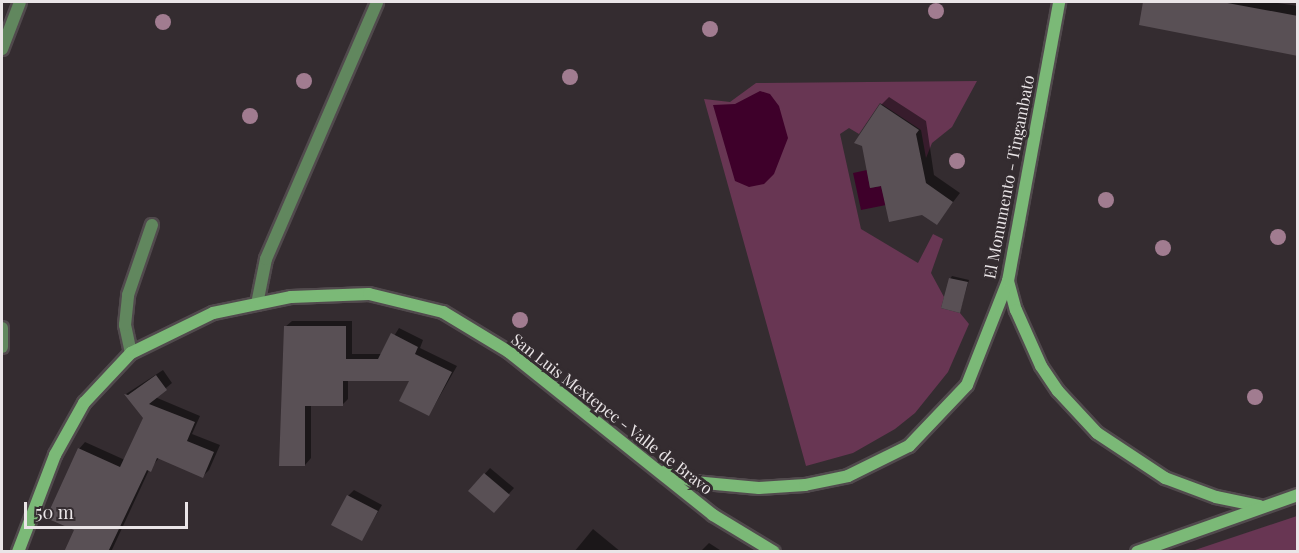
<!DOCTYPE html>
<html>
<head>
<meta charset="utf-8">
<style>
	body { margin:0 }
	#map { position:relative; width:1299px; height:553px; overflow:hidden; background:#342c30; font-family:"Playfair Display",serif }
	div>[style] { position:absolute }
	.green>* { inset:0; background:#683653 }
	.water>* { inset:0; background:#3e002a }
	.shadow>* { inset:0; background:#0007 }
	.building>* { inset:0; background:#595055 }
	.roads { filter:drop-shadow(2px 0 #514a4d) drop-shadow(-2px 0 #514a4d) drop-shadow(0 2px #514a4d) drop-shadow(0 -2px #514a4d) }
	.street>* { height:12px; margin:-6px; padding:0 6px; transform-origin:6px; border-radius:6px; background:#61875e }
	.secondary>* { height:12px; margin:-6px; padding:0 6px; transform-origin:6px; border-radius:6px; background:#7bb977 }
	.trees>* { width:16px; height:16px; margin:-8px; border-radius:50%; background:#a17c90 }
	span { translate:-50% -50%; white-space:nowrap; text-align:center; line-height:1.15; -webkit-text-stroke:6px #342c30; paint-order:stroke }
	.street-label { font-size:16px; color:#eae5e7 }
	.frame { position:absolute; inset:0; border:3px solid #eae5e7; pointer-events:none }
	.scale { position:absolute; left:24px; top:502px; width:164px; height:27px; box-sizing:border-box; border:3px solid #eae5e7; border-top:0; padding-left:8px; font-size:18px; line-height:21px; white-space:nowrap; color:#eae5e7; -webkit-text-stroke:4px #342c30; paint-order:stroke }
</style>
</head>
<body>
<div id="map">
	<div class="green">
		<div style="clip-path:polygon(977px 81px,952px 127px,932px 143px,926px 158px,921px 130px,880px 103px,859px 134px,849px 128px,840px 134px,861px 229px,918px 263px,933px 234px,943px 239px,931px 273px,944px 297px,941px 308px,960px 313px,969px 324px,948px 372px,915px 413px,895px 429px,853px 453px,806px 466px,704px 99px,730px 102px,756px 83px)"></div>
		<div style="clip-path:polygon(1297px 516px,1297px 551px,1192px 551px)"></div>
	</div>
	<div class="water">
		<div style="clip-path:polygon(760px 91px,770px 94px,779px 106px,788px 138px,774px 174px,764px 184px,749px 187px,735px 181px,713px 105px,735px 104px)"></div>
		<div style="clip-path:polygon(867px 170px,870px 188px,881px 186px,886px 205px,861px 210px,853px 173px)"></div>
	</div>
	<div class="shadow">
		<div style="clip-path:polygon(1145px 2px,1271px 2px,1298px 6px,1298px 54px,1140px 24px)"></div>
		<div style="clip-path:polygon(889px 97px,926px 121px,934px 175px,960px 193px,937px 223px,881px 105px)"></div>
		<div style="clip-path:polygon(952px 276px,969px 280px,960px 311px,950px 279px)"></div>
		<div style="clip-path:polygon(292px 321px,352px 321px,352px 354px,383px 354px,399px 328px,423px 340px,420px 348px,457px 366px,429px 415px,412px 380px,348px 380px,348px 399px,342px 405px,311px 405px,311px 458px,305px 465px,285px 327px)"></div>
		<div style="clip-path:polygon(163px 370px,172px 383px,155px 397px,200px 416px,192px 434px,220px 445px,209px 470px,203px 476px,159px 458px,149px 470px,111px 552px,66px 552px,76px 530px,79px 449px,85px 442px,125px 460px,145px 418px,126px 394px)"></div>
		<div style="clip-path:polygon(490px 468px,514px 488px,499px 505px,470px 491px)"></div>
		<div style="clip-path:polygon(354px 490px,382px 505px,362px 539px,348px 496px)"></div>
		<div style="clip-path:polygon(593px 529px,621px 552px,574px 552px)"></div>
		<div style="clip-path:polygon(709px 543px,723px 552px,700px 552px)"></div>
	</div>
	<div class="building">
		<div style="clip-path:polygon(1143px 2px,1222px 2px,1298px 16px,1298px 56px,1139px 25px)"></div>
		<div style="clip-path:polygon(880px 104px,919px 130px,916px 134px,926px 183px,953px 202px,937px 225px,922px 215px,889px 222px,881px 186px,870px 188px,862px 146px,854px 143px)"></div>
		<div style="clip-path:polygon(949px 278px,968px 282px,960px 313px,941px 308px)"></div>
		<div style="clip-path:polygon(284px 326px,346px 326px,346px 359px,378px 359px,391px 333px,418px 347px,415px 354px,452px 372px,429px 416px,399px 401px,409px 381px,343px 381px,343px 406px,305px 406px,305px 466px,279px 466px)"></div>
		<div style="clip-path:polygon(156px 375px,167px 390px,149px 404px,195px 422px,187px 441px,214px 452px,203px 478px,157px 458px,151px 472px,147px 470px,108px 552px,64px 552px,74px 530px,46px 518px,78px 448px,120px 467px,143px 418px,124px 394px,128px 395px)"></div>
		<div style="clip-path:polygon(484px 473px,510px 495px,494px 513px,468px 491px)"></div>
		<div style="clip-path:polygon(347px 495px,378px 511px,362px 541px,331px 525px)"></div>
	</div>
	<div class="roads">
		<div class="street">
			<div style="left:2px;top:49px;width:50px;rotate:-69deg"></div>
			<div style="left:257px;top:304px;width:46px;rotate:-78.7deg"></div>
			<div style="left:266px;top:259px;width:280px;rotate:-66.6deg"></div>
			<div style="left:2px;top:328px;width:19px;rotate:90deg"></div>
			<div style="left:131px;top:353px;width:29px;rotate:-102deg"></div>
			<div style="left:125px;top:325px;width:30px;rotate:-84deg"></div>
			<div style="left:128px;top:295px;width:74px;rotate:-71.1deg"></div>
		</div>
		<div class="secondary">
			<div style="left:1008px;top:281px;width:30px;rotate:75deg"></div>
			<div style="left:1016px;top:310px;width:61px;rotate:65.9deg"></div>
			<div style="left:1041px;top:366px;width:30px;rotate:56deg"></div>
			<div style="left:1058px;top:391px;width:57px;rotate:47.1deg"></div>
			<div style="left:1097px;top:433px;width:82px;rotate:33.5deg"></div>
			<div style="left:1165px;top:478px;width:54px;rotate:20.4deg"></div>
			<div style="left:1216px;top:497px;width:45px;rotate:11.6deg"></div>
			<div style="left:666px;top:471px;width:30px;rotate:21deg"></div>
			<div style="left:694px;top:482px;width:65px;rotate:5.3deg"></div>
			<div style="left:759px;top:488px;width:46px;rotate:-3.7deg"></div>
			<div style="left:805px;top:485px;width:44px;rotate:-11.8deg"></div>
			<div style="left:848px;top:476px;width:68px;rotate:-26.2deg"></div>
			<div style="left:909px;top:446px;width:84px;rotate:-46.4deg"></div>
			<div style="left:967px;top:385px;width:112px;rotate:-68.5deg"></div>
			<div style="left:1008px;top:281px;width:284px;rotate:-79.6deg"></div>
			<div style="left:18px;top:552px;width:104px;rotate:-69.1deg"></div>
			<div style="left:55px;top:455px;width:60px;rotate:-60.9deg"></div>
			<div style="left:84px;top:403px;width:69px;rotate:-46.8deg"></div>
			<div style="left:131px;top:353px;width:91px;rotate:-26deg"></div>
			<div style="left:213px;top:313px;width:80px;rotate:-11.6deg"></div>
			<div style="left:291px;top:297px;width:78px;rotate:-2.2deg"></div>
			<div style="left:369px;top:294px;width:76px;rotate:13.7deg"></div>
			<div style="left:443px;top:312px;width:77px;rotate:31.2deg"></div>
			<div style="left:509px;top:352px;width:261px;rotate:38.6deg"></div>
			<div style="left:713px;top:515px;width:71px;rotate:31.2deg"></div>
			<div style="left:1137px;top:552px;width:171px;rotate:-19.5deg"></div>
		</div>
	</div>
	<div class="trees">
		<div style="left:936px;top:11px"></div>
		<div style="left:163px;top:22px"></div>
		<div style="left:710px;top:29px"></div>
		<div style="left:570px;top:77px"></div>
		<div style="left:304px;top:81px"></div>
		<div style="left:250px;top:116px"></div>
		<div style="left:957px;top:161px"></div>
		<div style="left:1106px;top:200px"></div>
		<div style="left:1278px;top:237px"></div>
		<div style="left:1163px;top:248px"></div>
		<div style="left:520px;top:320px"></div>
		<div style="left:1255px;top:397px"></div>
	</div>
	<div class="street-label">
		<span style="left:1009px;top:177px;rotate:-79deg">El Monumento - Tingambato</span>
		<span style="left:612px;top:414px;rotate:38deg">San Luis Mextepec - Valle de Bravo</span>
	</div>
	<div class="frame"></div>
	<div class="scale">50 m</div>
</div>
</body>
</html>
